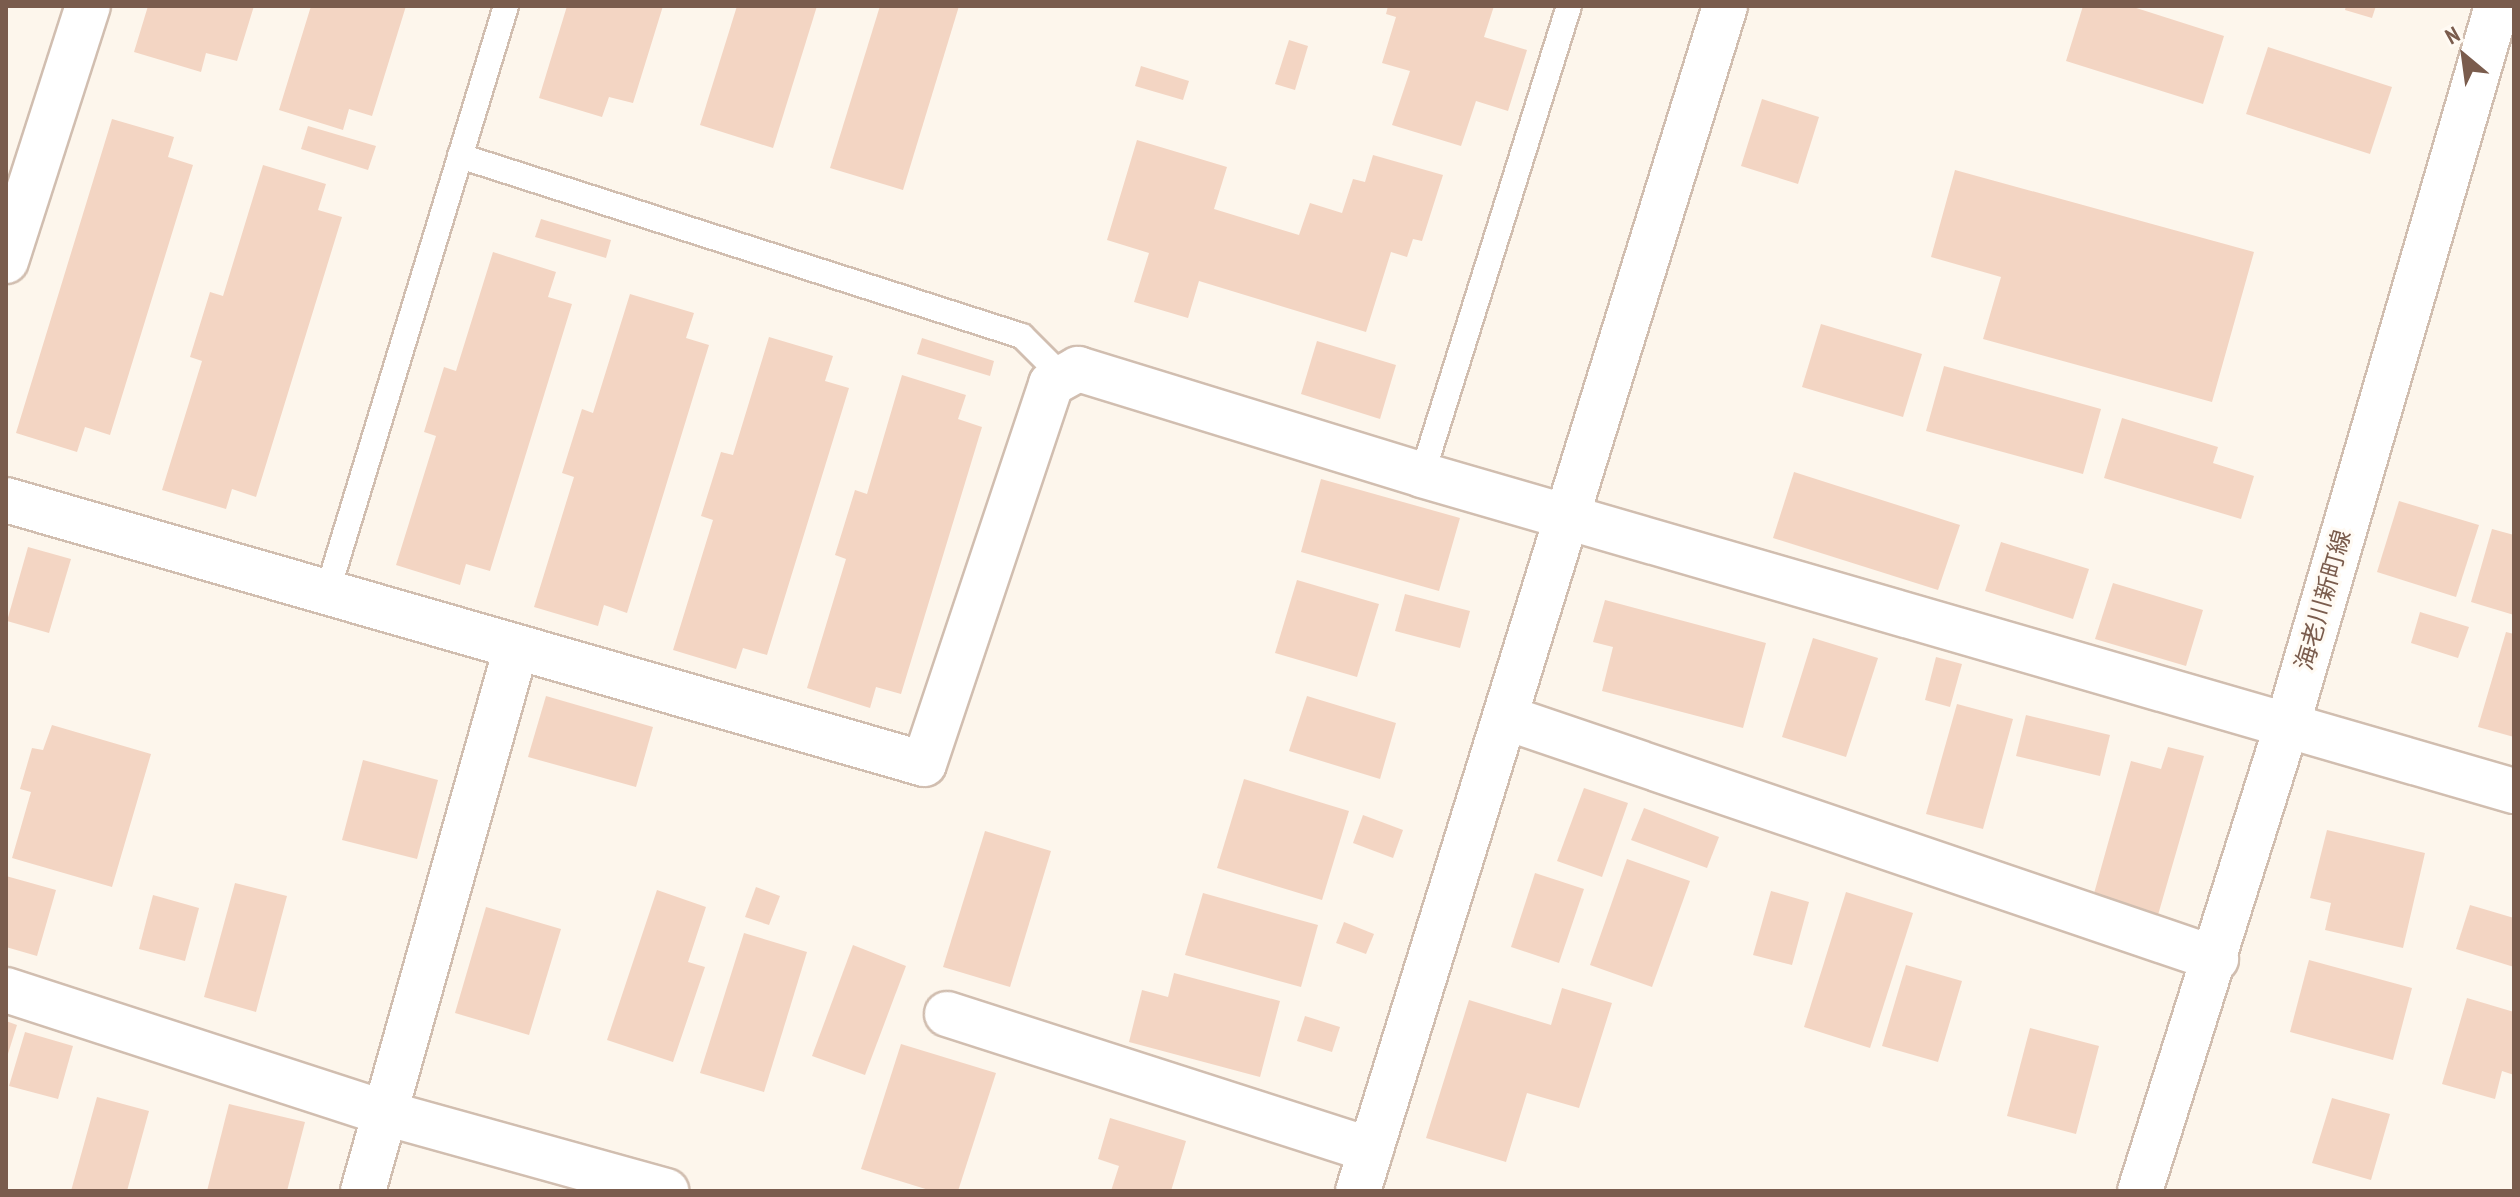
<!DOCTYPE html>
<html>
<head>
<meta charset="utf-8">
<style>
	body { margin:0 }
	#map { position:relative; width:2520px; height:1197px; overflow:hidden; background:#fdf6ec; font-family:"PT Sans Narrow","Noto Sans JP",sans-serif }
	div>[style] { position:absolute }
	.building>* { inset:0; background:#f3d5c3 }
	.roads { filter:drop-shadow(2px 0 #d1beb0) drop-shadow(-2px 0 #d1beb0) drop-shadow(0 2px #d1beb0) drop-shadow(0 -2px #d1beb0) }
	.lane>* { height:24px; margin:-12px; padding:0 12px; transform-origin:12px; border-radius:12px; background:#fff }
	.street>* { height:44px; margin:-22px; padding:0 22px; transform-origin:22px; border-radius:22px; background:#fff }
	.secondary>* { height:44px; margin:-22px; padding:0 22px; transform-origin:22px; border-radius:22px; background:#fff }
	span { translate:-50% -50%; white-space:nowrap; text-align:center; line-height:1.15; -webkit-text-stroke:6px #fffaf3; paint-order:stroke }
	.street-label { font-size:24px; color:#7a5c4d }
	.frame { position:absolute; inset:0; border:8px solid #7a5c4d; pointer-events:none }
	.north { position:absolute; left:2424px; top:16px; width:80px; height:80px; -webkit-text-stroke:6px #fffaf3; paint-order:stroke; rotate:331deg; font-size:22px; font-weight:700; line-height:32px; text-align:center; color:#7a5c4d }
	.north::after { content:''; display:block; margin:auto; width:28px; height:36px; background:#7a5c4d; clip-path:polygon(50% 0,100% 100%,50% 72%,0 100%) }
</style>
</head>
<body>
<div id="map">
	<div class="building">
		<div style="clip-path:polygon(148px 6px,254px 6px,237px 61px,206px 53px,201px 72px,134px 52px)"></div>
		<div style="clip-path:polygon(311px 6px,406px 6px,372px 116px,349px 109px,343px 130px,279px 110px)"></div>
		<div style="clip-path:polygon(567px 6px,663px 6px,633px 103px,609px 97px,602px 117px,539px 98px)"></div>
		<div style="clip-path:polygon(737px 6px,817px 6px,773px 148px,700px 125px)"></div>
		<div style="clip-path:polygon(880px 6px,959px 6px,903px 190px,830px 168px)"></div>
		<div style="clip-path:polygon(1388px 6px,1494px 6px,1484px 37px,1527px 50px,1508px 111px,1476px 101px,1461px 146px,1392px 125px,1410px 71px,1382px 63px,1396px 17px,1386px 14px)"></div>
		<div style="clip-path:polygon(2083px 6px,2130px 6px,2224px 36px,2203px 104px,2066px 61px)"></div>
		<div style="clip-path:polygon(2346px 6px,2376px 6px,2372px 18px,2345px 10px)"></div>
		<div style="clip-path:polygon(1289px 40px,1308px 46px,1295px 90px,1275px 84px)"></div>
		<div style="clip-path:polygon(2268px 47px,2392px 87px,2370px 154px,2246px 114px)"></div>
		<div style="clip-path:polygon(1141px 66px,1189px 81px,1183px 100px,1135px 86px)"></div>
		<div style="clip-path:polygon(1762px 99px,1819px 117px,1798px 184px,1741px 166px)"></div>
		<div style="clip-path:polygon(112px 119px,174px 137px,168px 157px,193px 165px,110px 435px,85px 427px,77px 452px,16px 433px)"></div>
		<div style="clip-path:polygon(308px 126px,376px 146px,368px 170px,301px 149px)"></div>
		<div style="clip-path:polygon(1137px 140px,1227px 167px,1214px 209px,1299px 235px,1310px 203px,1342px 213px,1353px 179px,1365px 182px,1373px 155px,1443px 175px,1422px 241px,1413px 239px,1407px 257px,1391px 252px,1366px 332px,1199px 281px,1188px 318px,1134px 302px,1149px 253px,1107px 240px)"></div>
		<div style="clip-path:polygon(263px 165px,326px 184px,318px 210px,342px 217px,256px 497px,232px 489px,226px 509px,162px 490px,202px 361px,190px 357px,210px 292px,223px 296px)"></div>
		<div style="clip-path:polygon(1955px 170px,2254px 252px,2212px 402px,1983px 339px,2001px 277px,1931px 257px)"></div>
		<div style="clip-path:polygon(541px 219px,611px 240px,606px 258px,535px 237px)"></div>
		<div style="clip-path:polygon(493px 252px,556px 272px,548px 297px,572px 304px,490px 571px,466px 564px,460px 585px,396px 565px,436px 436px,424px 432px,444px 367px,456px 371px)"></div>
		<div style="clip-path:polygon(630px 294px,694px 313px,686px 338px,709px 345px,627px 613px,604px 605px,598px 626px,534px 607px,574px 477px,562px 473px,582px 409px,593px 413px)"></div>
		<div style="clip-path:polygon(1821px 324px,1922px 354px,1903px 417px,1802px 387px)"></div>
		<div style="clip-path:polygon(769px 337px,833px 356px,825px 381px,849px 388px,767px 655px,743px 648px,736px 669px,673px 650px,713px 520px,701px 516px,721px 452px,733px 455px)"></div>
		<div style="clip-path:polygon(922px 338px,994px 361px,990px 376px,917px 354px)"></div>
		<div style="clip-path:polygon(1317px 341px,1396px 365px,1380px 419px,1301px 394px)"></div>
		<div style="clip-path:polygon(1944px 366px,2101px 409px,2083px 474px,1926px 431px)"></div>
		<div style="clip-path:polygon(902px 375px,966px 395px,958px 419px,982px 427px,901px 694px,876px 687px,870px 708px,807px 688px,846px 559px,835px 555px,855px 490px,867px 494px)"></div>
		<div style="clip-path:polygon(2122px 418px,2218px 447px,2213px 463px,2254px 476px,2241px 519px,2104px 478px)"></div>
		<div style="clip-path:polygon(1794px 472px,1960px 525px,1938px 590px,1773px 538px)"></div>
		<div style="clip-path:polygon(1321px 479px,1460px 518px,1439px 591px,1301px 552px)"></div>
		<div style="clip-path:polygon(2399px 501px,2479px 525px,2456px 597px,2377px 572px)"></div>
		<div style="clip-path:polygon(2492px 529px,2514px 535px,2514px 615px,2471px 602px)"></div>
		<div style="clip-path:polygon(2001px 542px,2089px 569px,2073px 619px,1985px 591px)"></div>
		<div style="clip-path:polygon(28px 547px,71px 559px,49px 633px,7px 621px)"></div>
		<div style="clip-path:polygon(1297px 580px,1379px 604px,1357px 677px,1275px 653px)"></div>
		<div style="clip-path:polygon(2113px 583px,2203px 610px,2186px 666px,2095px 639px)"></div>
		<div style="clip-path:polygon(1405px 594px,1470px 611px,1460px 648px,1395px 631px)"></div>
		<div style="clip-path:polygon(1605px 600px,1766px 643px,1743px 728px,1602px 691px,1613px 647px,1593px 642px)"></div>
		<div style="clip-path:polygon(2420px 612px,2469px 627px,2458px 658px,2411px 643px)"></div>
		<div style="clip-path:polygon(2506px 632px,2514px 634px,2514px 737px,2478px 727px)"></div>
		<div style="clip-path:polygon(1813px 638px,1878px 658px,1846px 757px,1782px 737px)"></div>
		<div style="clip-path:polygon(1936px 657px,1962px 664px,1950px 707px,1925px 700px)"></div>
		<div style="clip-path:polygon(546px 696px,653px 727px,636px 787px,528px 757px)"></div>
		<div style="clip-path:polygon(1307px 696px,1396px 723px,1380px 779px,1289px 751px)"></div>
		<div style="clip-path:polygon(1957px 704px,2013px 719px,1983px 829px,1926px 814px)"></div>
		<div style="clip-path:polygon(2026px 715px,2110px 735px,2100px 776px,2016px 756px)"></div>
		<div style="clip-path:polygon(52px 725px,151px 754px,112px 887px,12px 858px,31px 792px,20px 789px,32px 748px,43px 750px)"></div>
		<div style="clip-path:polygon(2168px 747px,2204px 756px,2158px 915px,2093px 897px,2131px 761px,2161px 769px)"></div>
		<div style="clip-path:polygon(363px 760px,438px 780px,417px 859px,342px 840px)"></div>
		<div style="clip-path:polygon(1244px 779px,1349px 811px,1322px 900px,1217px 868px)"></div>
		<div style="clip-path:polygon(1584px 788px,1628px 803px,1602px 877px,1557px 861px)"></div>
		<div style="clip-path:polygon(1644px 808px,1719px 837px,1707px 868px,1631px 840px)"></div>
		<div style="clip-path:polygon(1363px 815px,1403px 830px,1393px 858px,1353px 843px)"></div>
		<div style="clip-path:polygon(2327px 830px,2425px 853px,2403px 948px,2325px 930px,2331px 903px,2310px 898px)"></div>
		<div style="clip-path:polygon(985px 831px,1051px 851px,1010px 987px,943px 967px)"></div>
		<div style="clip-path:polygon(1627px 859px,1690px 881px,1652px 987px,1590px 965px)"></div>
		<div style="clip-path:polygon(1535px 873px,1584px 889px,1559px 963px,1511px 947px)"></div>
		<div style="clip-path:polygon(6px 876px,56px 890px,37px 956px,6px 947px)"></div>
		<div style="clip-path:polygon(235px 883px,287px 896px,256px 1012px,204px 997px)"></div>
		<div style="clip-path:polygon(756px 887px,780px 896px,769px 925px,745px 917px)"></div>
		<div style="clip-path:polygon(657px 890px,706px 907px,688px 962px,705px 967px,673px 1062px,607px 1040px)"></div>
		<div style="clip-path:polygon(1771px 891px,1809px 902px,1792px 965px,1753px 955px)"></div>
		<div style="clip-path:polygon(1846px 892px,1913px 913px,1870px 1048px,1804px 1027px)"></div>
		<div style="clip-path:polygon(1203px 893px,1318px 925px,1301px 987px,1185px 955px)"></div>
		<div style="clip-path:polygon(153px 895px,199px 908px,185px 961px,139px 949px)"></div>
		<div style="clip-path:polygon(2470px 905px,2514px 918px,2514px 967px,2456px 949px)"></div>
		<div style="clip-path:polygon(486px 907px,561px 929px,529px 1035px,455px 1013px)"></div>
		<div style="clip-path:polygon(1344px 922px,1374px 934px,1366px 954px,1336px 943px)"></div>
		<div style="clip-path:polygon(744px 933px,807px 952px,764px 1092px,700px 1073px)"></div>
		<div style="clip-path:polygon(853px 945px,906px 966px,865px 1075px,812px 1056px)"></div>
		<div style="clip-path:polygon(2309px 960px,2412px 988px,2393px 1060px,2290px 1032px)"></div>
		<div style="clip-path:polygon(1906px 965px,1962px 981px,1938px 1062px,1882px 1046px)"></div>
		<div style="clip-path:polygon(1174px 973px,1280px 1001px,1260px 1077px,1129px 1042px,1142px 990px,1168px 997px)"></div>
		<div style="clip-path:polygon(1562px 988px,1612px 1003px,1579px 1108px,1527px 1093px,1506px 1162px,1426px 1138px,1469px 1000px,1551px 1025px)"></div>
		<div style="clip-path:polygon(2467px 998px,2514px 1012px,2514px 1075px,2502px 1071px,2495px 1099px,2442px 1084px)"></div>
		<div style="clip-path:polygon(1305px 1016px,1340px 1027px,1332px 1052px,1297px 1041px)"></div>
		<div style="clip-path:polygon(6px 1021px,17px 1025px,7px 1057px,6px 1057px)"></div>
		<div style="clip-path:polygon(2030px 1028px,2099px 1046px,2076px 1134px,2007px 1116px)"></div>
		<div style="clip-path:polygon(25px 1032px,73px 1046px,58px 1099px,9px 1086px)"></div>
		<div style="clip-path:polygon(901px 1044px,996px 1073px,958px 1191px,932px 1191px,861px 1169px)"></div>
		<div style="clip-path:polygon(97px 1097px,149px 1111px,127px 1191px,71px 1191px)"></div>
		<div style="clip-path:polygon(2332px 1098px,2390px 1114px,2371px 1180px,2312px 1163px)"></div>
		<div style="clip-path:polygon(229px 1104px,305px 1122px,287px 1191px,207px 1191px)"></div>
		<div style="clip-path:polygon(1110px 1118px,1186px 1141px,1171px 1191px,1111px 1191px,1119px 1166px,1098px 1159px)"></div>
	</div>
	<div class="roads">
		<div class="lane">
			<div style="left:460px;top:156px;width:590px;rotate:17.76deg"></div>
			<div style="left:1022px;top:336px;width:58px;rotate:45deg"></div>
			<div style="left:1422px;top:475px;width:491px;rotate:-72.6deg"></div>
			<div style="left:327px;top:593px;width:614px;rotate:-73.04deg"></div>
		</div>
		<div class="street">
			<div style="left:6px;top:261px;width:268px;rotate:-72.2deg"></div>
			<div style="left:6px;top:500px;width:955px;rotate:16.04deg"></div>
			<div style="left:924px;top:764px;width:401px;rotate:-71.5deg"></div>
			<div style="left:1051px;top:384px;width:31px;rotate:-29deg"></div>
			<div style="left:1078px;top:369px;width:360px;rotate:17.1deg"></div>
			<div style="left:1422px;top:475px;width:1137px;rotate:16.14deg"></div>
			<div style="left:1507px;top:718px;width:749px;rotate:18.77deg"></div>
			<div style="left:6px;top:990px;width:398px;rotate:18deg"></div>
			<div style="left:385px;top:1113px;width:292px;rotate:15.5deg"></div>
			<div style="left:947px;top:1014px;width:445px;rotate:17.8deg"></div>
			<div style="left:363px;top:1191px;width:564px;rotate:-74.26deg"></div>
			<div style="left:1358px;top:1191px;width:1241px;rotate:-72.79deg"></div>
		</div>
		<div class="secondary">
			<div style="left:2140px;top:1191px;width:491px;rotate:-72.5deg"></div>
			<div style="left:2288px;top:723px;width:747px;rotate:-73.75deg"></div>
		</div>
	</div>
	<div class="street-label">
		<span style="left:2323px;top:600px;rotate:-74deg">海老川新町線</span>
	</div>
	<div class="frame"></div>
	<div class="north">N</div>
</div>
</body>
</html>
